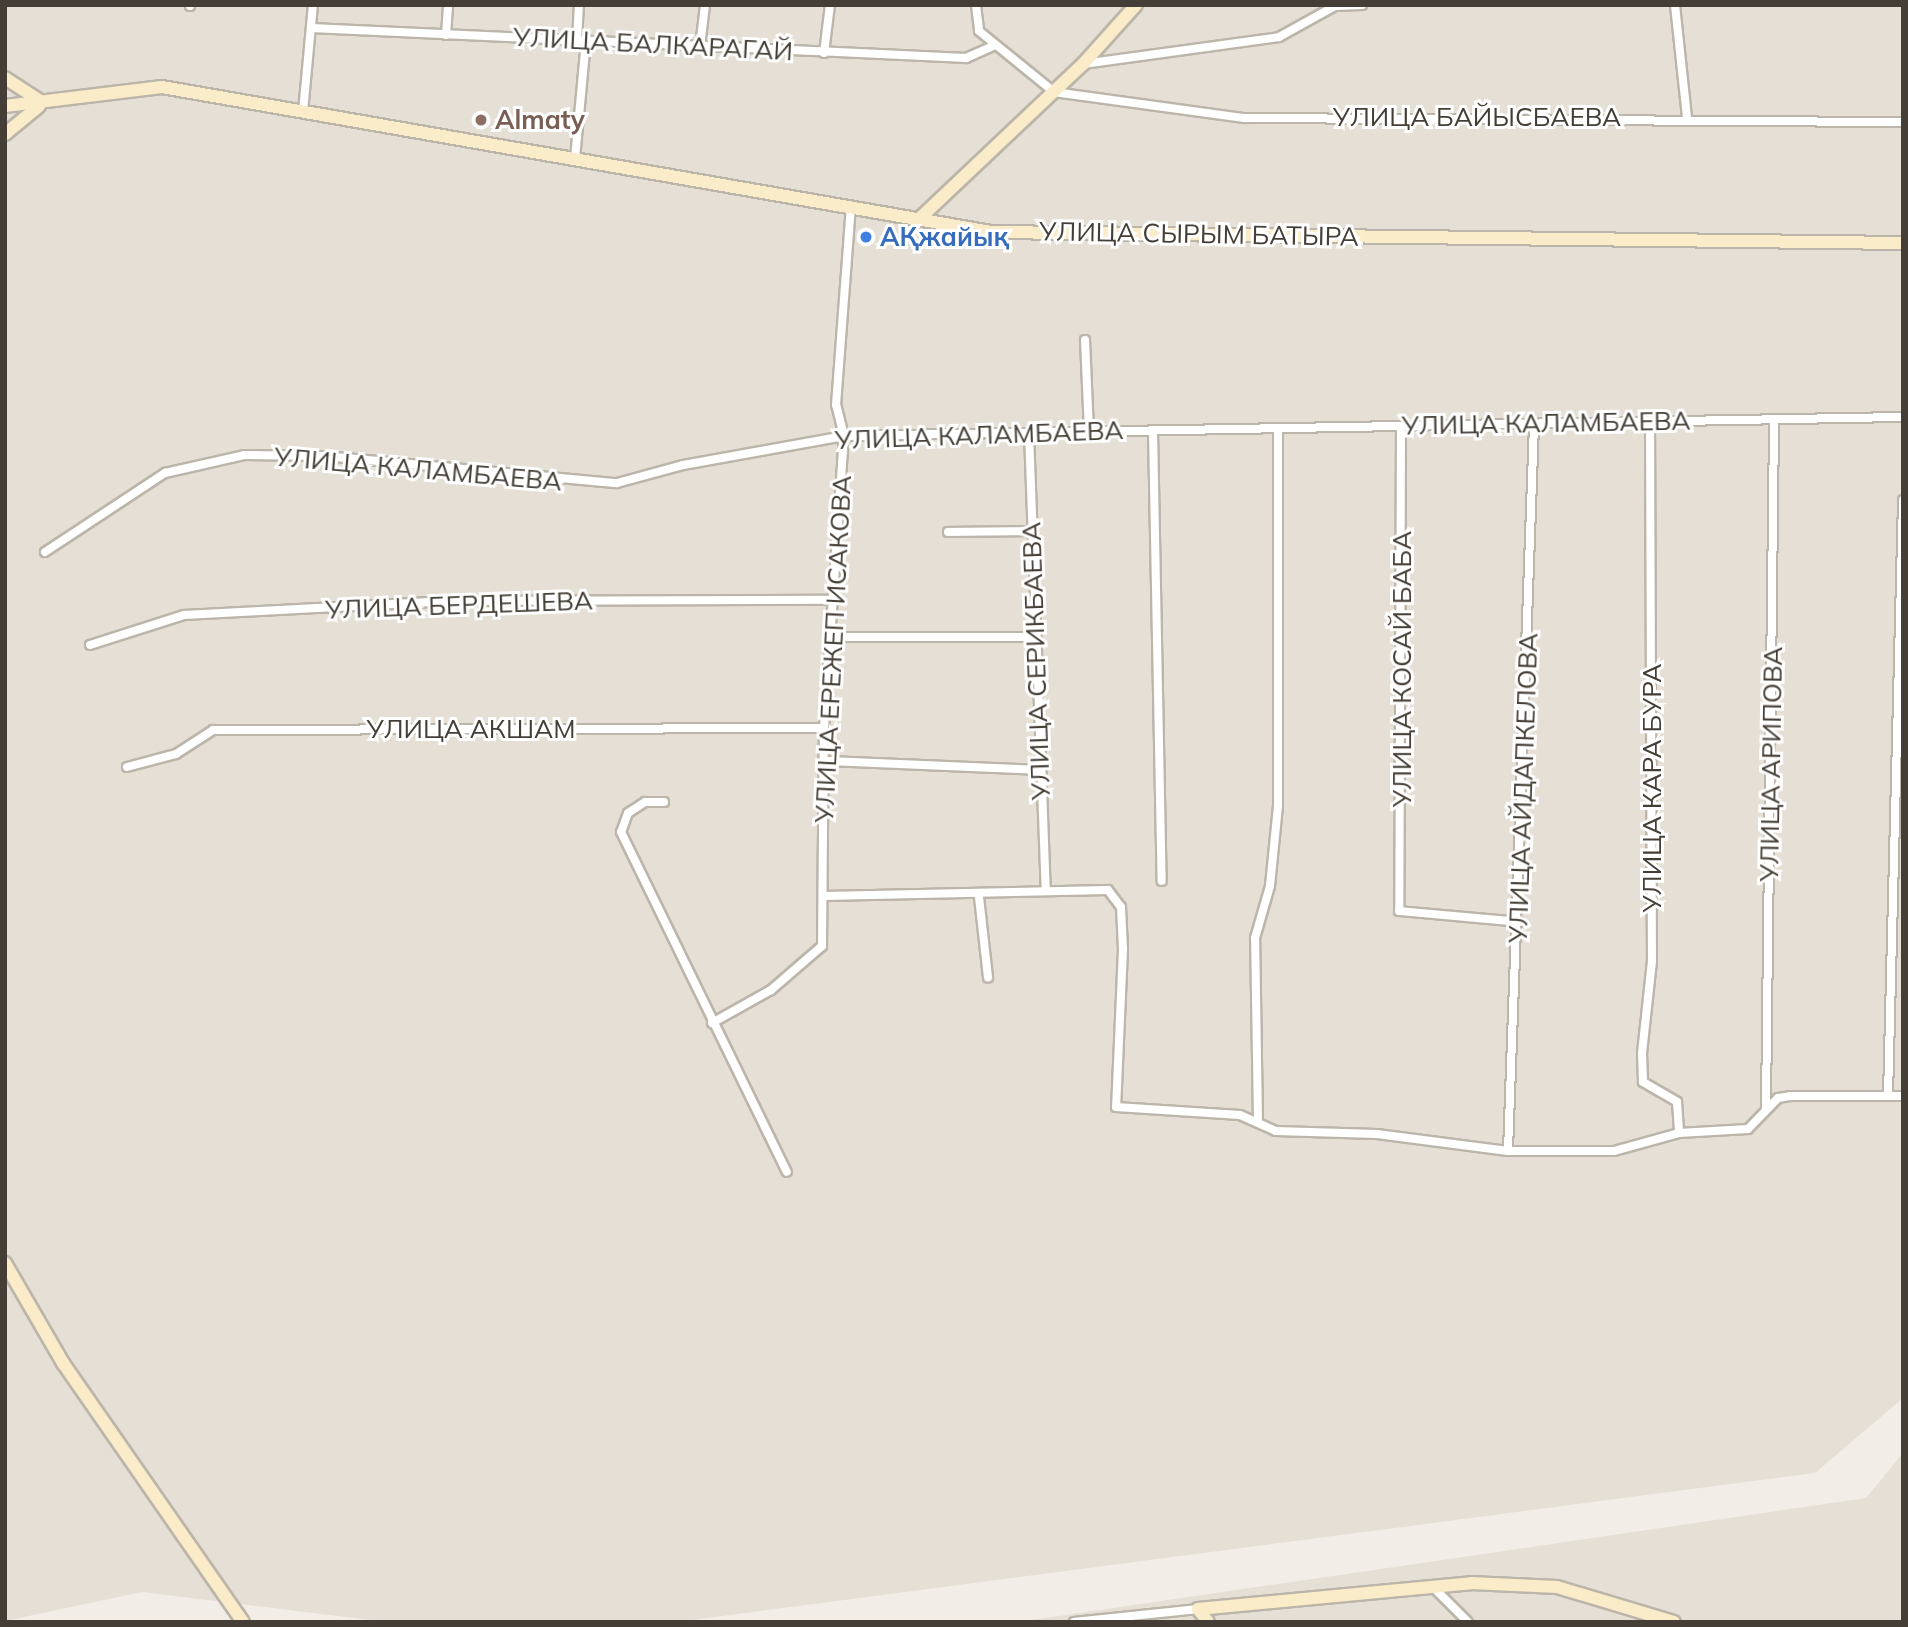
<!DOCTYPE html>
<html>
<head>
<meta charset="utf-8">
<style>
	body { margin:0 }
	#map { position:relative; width:1908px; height:1627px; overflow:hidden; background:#f2eee7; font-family:Mulish,sans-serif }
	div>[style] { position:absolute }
	.residential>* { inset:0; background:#e5dfd5 }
	.roads { filter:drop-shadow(2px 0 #bcb5aa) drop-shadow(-2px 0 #bcb5aa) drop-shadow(0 2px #bcb5aa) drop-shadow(0 -2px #bcb5aa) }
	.street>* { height:8px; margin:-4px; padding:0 4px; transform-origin:4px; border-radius:4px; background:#fff }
	.secondary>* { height:12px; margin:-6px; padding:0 6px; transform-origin:6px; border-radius:6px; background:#faebc9 }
	.dots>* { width:19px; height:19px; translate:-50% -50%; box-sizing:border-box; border:4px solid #fff; border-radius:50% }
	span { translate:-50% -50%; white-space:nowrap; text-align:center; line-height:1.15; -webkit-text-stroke:6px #fff; paint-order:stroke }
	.street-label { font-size:26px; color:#443e36 }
	.education-label { font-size:26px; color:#785e54; font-weight:700 }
	.left { translate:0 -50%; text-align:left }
	.shop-label { font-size:26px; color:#366cbe; font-weight:700 }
	.frame { position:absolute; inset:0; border:7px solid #443e36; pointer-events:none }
</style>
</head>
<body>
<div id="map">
	<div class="residential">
		<div style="clip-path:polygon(5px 5px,1903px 5px,1903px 1398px,1815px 1473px,677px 1622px,387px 1622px,142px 1592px,5px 1621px)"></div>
		<div style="clip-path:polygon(1903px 1453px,1903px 1622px,1018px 1622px,1866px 1498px)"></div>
	</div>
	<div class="roads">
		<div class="street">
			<div style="left:976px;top:5px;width:26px;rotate:83deg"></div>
			<div style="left:979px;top:31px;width:97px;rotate:39.1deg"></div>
			<div style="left:1054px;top:92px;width:192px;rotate:7.8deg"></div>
			<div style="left:1244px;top:118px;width:659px;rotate:0.35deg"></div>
			<div style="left:1675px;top:5px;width:113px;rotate:83.9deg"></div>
			<div style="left:190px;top:6px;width:1px;rotate:-90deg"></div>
			<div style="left:311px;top:28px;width:656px;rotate:2.62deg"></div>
			<div style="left:966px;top:58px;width:30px;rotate:-24deg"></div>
			<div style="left:446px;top:35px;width:30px;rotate:-86deg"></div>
			<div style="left:577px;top:41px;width:36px;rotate:-87deg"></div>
			<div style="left:700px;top:47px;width:42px;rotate:-83.2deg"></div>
			<div style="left:824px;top:53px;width:48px;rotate:-82.9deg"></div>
			<div style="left:1083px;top:64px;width:198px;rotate:-7.8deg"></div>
			<div style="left:1279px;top:37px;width:64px;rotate:-29deg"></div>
			<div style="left:1335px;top:6px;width:27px;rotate:-2deg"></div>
			<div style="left:303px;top:112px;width:107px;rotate:-84.7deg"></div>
			<div style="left:575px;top:159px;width:119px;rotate:-84.7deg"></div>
			<div style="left:1085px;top:340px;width:92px;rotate:87.5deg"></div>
			<div style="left:1650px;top:421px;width:540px;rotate:89.79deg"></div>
			<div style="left:1652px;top:961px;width:93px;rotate:96.2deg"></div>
			<div style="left:1642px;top:1053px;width:29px;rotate:88deg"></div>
			<div style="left:1643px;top:1082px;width:39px;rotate:30deg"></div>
			<div style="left:1677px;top:1102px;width:31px;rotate:86deg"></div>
			<div style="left:1401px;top:426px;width:485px;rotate:90.2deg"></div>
			<div style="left:1399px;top:911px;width:121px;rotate:5.2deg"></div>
			<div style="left:1153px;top:431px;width:450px;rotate:88.9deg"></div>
			<div style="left:1029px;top:433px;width:457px;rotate:87.9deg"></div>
			<div style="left:948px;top:532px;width:84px;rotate:-0.7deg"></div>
			<div style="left:45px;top:552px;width:144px;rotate:-33.4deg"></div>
			<div style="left:165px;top:473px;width:81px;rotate:-12.8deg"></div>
			<div style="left:244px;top:455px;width:80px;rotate:0.7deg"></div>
			<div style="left:324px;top:456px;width:294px;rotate:5.3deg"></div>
			<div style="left:617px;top:483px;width:68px;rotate:-15.3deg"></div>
			<div style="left:683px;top:465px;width:164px;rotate:-10.2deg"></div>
			<div style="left:844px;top:436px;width:1059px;rotate:-1.03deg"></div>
			<div style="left:830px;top:637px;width:205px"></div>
			<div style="left:90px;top:645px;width:99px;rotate:-17.7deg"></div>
			<div style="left:184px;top:615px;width:271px;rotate:-3deg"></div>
			<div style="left:455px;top:601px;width:378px;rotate:-0.2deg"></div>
			<div style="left:826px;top:761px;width:212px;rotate:2.4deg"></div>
			<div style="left:127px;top:767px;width:51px;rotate:-14.9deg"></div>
			<div style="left:176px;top:754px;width:44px;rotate:-33deg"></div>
			<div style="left:213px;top:730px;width:611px;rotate:-0.19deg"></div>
			<div style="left:664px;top:802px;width:19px;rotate:180deg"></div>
			<div style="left:645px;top:802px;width:20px;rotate:147deg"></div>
			<div style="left:628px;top:813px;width:20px;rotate:110deg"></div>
			<div style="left:621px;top:832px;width:378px;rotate:64deg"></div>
			<div style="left:824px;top:896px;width:284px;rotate:-1.2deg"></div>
			<div style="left:1108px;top:890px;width:21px;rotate:53deg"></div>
			<div style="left:1121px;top:907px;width:42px;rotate:87.3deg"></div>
			<div style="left:1123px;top:949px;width:158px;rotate:92.5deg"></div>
			<div style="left:1116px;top:1107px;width:124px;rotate:3.7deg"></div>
			<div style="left:1240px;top:1115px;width:39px;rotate:24deg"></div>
			<div style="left:1276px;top:1131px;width:101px;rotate:1.7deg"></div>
			<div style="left:1377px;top:1134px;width:132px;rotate:7.4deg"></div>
			<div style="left:1508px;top:1151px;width:106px"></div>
			<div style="left:1614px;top:1151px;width:67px;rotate:-15.5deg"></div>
			<div style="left:1679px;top:1133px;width:69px;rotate:-3.3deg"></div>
			<div style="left:1748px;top:1129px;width:43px;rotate:-45.9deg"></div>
			<div style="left:1778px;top:1098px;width:12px;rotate:-9deg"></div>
			<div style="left:1790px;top:1096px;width:113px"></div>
			<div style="left:979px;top:897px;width:81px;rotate:83.6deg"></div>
			<div style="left:712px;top:1023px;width:68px;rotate:-29.2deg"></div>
			<div style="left:771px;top:990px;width:67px;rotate:-40.8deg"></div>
			<div style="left:822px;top:946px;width:218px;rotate:-89.5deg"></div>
			<div style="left:824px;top:728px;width:293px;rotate:-86.1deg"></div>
			<div style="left:844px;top:436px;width:32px;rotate:-104deg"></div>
			<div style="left:836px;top:405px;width:199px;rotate:-85.7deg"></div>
			<div style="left:1888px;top:1096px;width:596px;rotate:-88.56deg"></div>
			<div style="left:1766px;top:1108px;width:689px;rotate:-89.33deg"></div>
			<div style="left:1258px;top:1122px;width:184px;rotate:-90.9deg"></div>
			<div style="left:1255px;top:938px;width:54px;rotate:-73.9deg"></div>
			<div style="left:1270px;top:886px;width:80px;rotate:-84.3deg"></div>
			<div style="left:1278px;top:806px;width:378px;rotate:-90deg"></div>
			<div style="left:1508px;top:1151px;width:727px;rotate:-87.95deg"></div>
			<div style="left:1436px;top:1590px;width:45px;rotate:45deg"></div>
			<div style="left:1074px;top:1622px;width:125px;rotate:-6deg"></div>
		</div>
		<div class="secondary">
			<div style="left:5px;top:78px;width:44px;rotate:33deg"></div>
			<div style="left:5px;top:106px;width:158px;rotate:-6.9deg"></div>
			<div style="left:162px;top:87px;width:842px;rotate:9.92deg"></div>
			<div style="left:991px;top:232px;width:912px;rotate:0.69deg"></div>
			<div style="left:5px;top:134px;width:44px;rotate:-39.5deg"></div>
			<div style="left:919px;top:219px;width:226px;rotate:-43.4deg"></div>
			<div style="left:1083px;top:64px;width:79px;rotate:-48.1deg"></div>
			<div style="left:5px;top:1263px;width:116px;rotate:59.9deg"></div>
			<div style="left:63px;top:1363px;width:315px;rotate:55.2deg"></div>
			<div style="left:1198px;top:1609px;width:274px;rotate:-5.4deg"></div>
			<div style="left:1471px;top:1583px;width:86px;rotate:2.7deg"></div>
			<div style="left:1557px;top:1587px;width:122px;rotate:16.7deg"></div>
			<div style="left:1198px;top:1609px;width:16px;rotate:52deg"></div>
		</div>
	</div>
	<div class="dots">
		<div style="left:481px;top:120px;background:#8d6e63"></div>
		<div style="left:866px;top:237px;background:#3f7fe0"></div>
	</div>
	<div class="street-label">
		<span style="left:653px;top:44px;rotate:3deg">УЛИЦА БАЛКАРАГАЙ</span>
		<span style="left:1477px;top:117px">УЛИЦА БАЙЫСБАЕВА</span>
		<span style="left:1199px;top:234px;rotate:1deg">УЛИЦА СЫРЫМ БАТЫРА</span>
		<span style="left:1546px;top:423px;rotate:-1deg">УЛИЦА КАЛАМБАЕВА</span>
		<span style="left:979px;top:435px;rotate:-2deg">УЛИЦА КАЛАМБАЕВА</span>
		<span style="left:418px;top:469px;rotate:5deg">УЛИЦА КАЛАМБАЕВА</span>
		<span style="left:459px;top:605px;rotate:-2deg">УЛИЦА БЕРДЕШЕВА</span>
		<span style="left:833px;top:649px;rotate:-87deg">УЛИЦА ЕРЕЖЕП ИСАКОВА</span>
		<span style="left:1036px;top:661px;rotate:-92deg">УЛИЦА СЕРИКБАЕВА</span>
		<span style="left:1402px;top:669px;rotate:-90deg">УЛИЦА КОСАЙ БАБА</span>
		<span style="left:471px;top:729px">УЛИЦА АКШАМ</span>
		<span style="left:1771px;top:764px;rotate:-89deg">УЛИЦА АРИПОВА</span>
		<span style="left:1523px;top:788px;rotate:-88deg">УЛИЦА АЙДАПКЕЛОВА</span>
		<span style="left:1652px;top:788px;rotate:-90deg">УЛИЦА КАРА БУРА</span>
	</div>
	<div class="education-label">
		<span class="left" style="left:495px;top:120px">Аlmaty</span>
	</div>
	<div class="shop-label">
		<span class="left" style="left:880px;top:237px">АҚжайық</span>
	</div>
	<div class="frame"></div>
</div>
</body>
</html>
